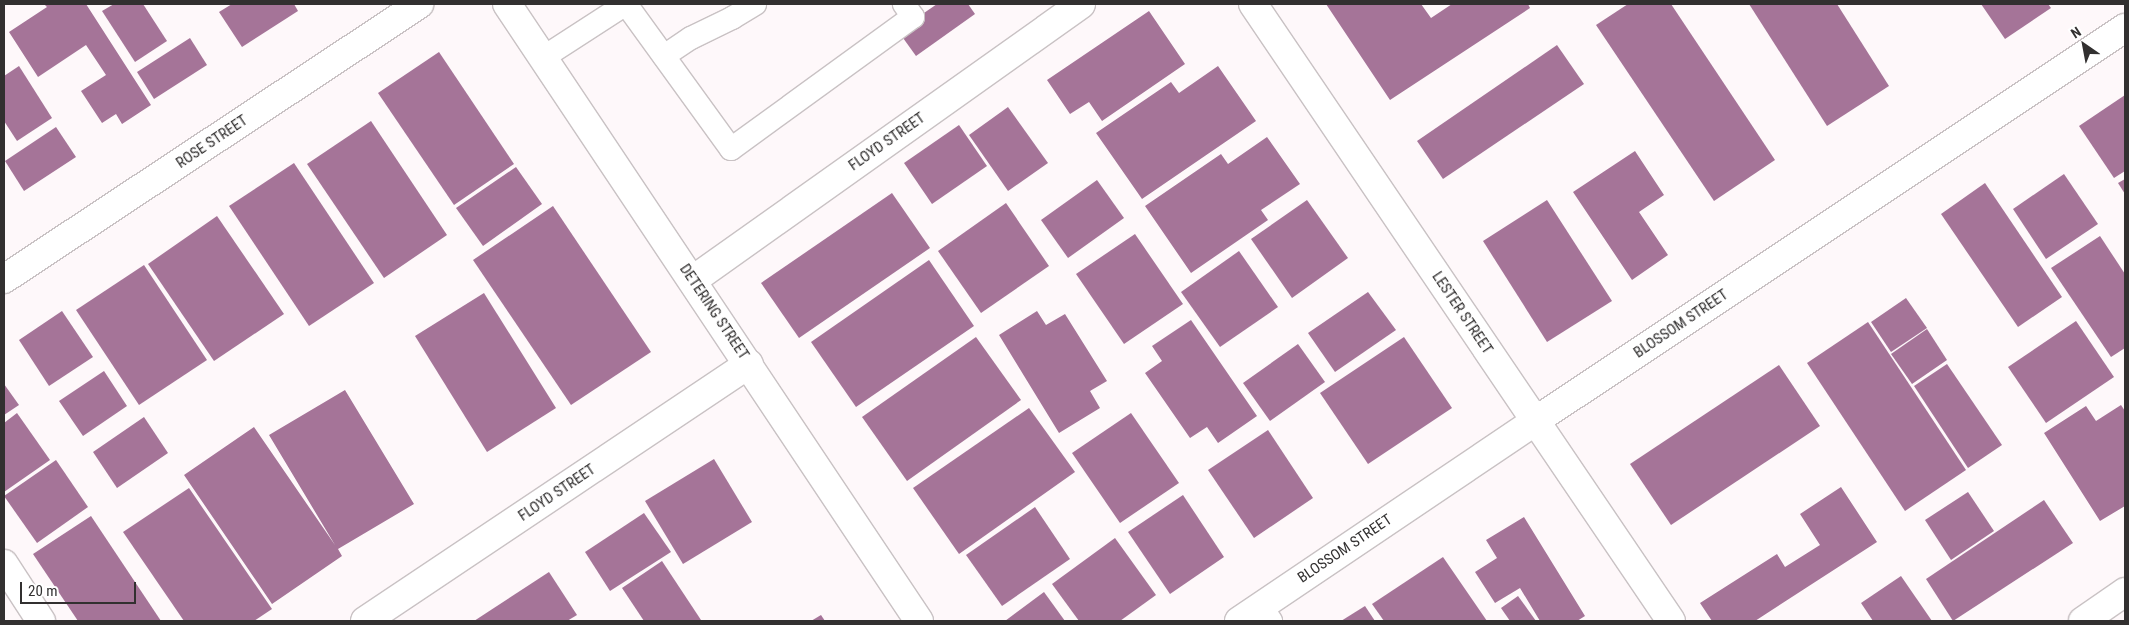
<!DOCTYPE html>
<html>
<head>
<meta charset="utf-8">
<style>
	body { margin:0 }
	#map { position:relative; width:2129px; height:625px; overflow:hidden; background:#fef8fa; font-family:"Roboto Condensed",sans-serif }
	div>[style] { position:absolute }
	.building>* { inset:0; background:#a57498 }
	.roads { filter:drop-shadow(1px 0 #c9c2c4) drop-shadow(-1px 0 #c9c2c4) drop-shadow(0 1px #c9c2c4) drop-shadow(0 -1px #c9c2c4) }
	.service>* { height:22px; margin:-11px; padding:0 11px; transform-origin:11px; border-radius:11px; background:#fff }
	.minor>* { height:28px; margin:-14px; padding:0 14px; transform-origin:14px; border-radius:14px; background:#fff }
	.tertiary>* { height:28px; margin:-14px; padding:0 14px; transform-origin:14px; border-radius:14px; background:#fff }
	span { translate:-50% -50%; white-space:nowrap; text-align:center; line-height:1.15; -webkit-text-stroke:4.5px #fff; paint-order:stroke }
	.street-label { font-size:15px; color:#323030 }
	.frame { position:absolute; inset:0; border:5px solid #323030; pointer-events:none }
	.north { position:absolute; left:2059px; top:20px; width:50px; height:50px; -webkit-text-stroke:4px #fff; paint-order:stroke; rotate:327deg; font-size:14px; font-weight:700; line-height:20px; text-align:center; color:#323030 }
	.north::after { content:''; display:block; margin:auto; width:18px; height:22px; background:#323030; clip-path:polygon(50% 0,100% 100%,50% 72%,0 100%) }
	.scale { position:absolute; left:20px; top:582px; width:116px; height:22px; box-sizing:border-box; border:2px solid #323030; border-top:0; padding-left:6px; font-size:15px; line-height:18px; white-space:nowrap; color:#323030; -webkit-text-stroke:4px #fff; paint-order:stroke }
</style>
</head>
<body>
<div id="map">
	<div class="building">
		<div style="clip-path:polygon(44px 4px,86px 4px,151px 105px,122px 124px,116px 114px,102px 123px,81px 91px,106px 75px,86px 45px,38px 77px,9px 32px,47px 7px)"></div>
		<div style="clip-path:polygon(114px 4px,143px 4px,167px 41px,135px 62px,102px 11px)"></div>
		<div style="clip-path:polygon(232px 4px,294px 4px,298px 11px,242px 47px,219px 12px)"></div>
		<div style="clip-path:polygon(937px 4px,968px 4px,975px 14px,916px 56px,898px 31px)"></div>
		<div style="clip-path:polygon(1326px 4px,1421px 4px,1431px 18px,1452px 4px,1528px 4px,1530px 8px,1390px 100px)"></div>
		<div style="clip-path:polygon(1628px 4px,1671px 4px,1775px 160px,1714px 201px,1596px 25px)"></div>
		<div style="clip-path:polygon(1749px 4px,1837px 4px,1889px 86px,1827px 126px)"></div>
		<div style="clip-path:polygon(1981px 4px,2048px 4px,2051px 8px,2005px 39px)"></div>
		<div style="clip-path:polygon(1149px 11px,1185px 64px,1102px 121px,1089px 102px,1070px 114px,1047px 80px)"></div>
		<div style="clip-path:polygon(190px 38px,207px 65px,154px 99px,137px 72px)"></div>
		<div style="clip-path:polygon(1557px 45px,1584px 84px,1443px 179px,1417px 141px)"></div>
		<div style="clip-path:polygon(439px 52px,514px 164px,454px 205px,378px 93px)"></div>
		<div style="clip-path:polygon(19px 66px,52px 118px,17px 141px,4px 121px,4px 76px)"></div>
		<div style="clip-path:polygon(1218px 66px,1256px 121px,1142px 199px,1096px 133px,1171px 82px,1179px 93px)"></div>
		<div style="clip-path:polygon(2125px 95px,2125px 171px,2114px 178px,2079px 126px)"></div>
		<div style="clip-path:polygon(1008px 107px,1048px 163px,1008px 191px,969px 135px)"></div>
		<div style="clip-path:polygon(371px 121px,447px 235px,384px 278px,307px 164px)"></div>
		<div style="clip-path:polygon(959px 125px,987px 166px,932px 204px,904px 163px)"></div>
		<div style="clip-path:polygon(56px 127px,76px 157px,24px 191px,5px 161px)"></div>
		<div style="clip-path:polygon(1267px 137px,1300px 184px,1261px 210px,1268px 220px,1191px 273px,1145px 206px,1221px 154px,1228px 164px)"></div>
		<div style="clip-path:polygon(1635px 151px,1664px 195px,1639px 212px,1668px 255px,1632px 280px,1573px 192px)"></div>
		<div style="clip-path:polygon(294px 163px,374px 283px,309px 326px,229px 206px)"></div>
		<div style="clip-path:polygon(516px 167px,542px 204px,483px 246px,456px 208px)"></div>
		<div style="clip-path:polygon(2064px 174px,2098px 224px,2046px 259px,2013px 209px)"></div>
		<div style="clip-path:polygon(2125px 179px,2125px 194px,2118px 183px)"></div>
		<div style="clip-path:polygon(1097px 180px,1124px 218px,1068px 258px,1041px 220px)"></div>
		<div style="clip-path:polygon(1985px 183px,2062px 297px,2018px 327px,1941px 214px)"></div>
		<div style="clip-path:polygon(892px 193px,930px 248px,799px 338px,761px 283px)"></div>
		<div style="clip-path:polygon(1307px 200px,1348px 258px,1292px 298px,1251px 239px)"></div>
		<div style="clip-path:polygon(1547px 200px,1612px 301px,1547px 342px,1483px 241px)"></div>
		<div style="clip-path:polygon(1006px 203px,1049px 266px,981px 313px,938px 251px)"></div>
		<div style="clip-path:polygon(553px 206px,651px 352px,571px 405px,473px 260px)"></div>
		<div style="clip-path:polygon(217px 216px,284px 314px,214px 361px,148px 264px)"></div>
		<div style="clip-path:polygon(1135px 234px,1183px 304px,1124px 344px,1076px 274px)"></div>
		<div style="clip-path:polygon(2100px 236px,2125px 274px,2125px 348px,2111px 357px,2051px 268px)"></div>
		<div style="clip-path:polygon(1239px 251px,1278px 307px,1220px 347px,1181px 292px)"></div>
		<div style="clip-path:polygon(929px 260px,974px 326px,856px 407px,811px 342px)"></div>
		<div style="clip-path:polygon(144px 265px,207px 360px,139px 405px,76px 310px)"></div>
		<div style="clip-path:polygon(1368px 292px,1396px 330px,1335px 372px,1308px 333px)"></div>
		<div style="clip-path:polygon(484px 293px,556px 408px,487px 452px,415px 336px)"></div>
		<div style="clip-path:polygon(1906px 298px,1927px 328px,1891px 352px,1871px 322px)"></div>
		<div style="clip-path:polygon(62px 311px,93px 357px,49px 386px,19px 340px)"></div>
		<div style="clip-path:polygon(1037px 311px,1046px 325px,1065px 314px,1107px 381px,1090px 391px,1100px 408px,1059px 433px,999px 335px)"></div>
		<div style="clip-path:polygon(1191px 320px,1257px 416px,1218px 443px,1207px 427px,1190px 438px,1145px 373px,1162px 361px,1152px 346px)"></div>
		<div style="clip-path:polygon(2076px 321px,2114px 377px,2046px 423px,2008px 367px)"></div>
		<div style="clip-path:polygon(1868px 322px,1966px 470px,1905px 511px,1807px 363px)"></div>
		<div style="clip-path:polygon(1927px 329px,1947px 360px,1912px 384px,1891px 354px)"></div>
		<div style="clip-path:polygon(976px 337px,1021px 400px,907px 481px,862px 417px)"></div>
		<div style="clip-path:polygon(1404px 337px,1452px 408px,1368px 464px,1320px 393px)"></div>
		<div style="clip-path:polygon(1298px 344px,1325px 382px,1270px 421px,1243px 383px)"></div>
		<div style="clip-path:polygon(1947px 364px,2002px 445px,1968px 468px,1914px 386px)"></div>
		<div style="clip-path:polygon(1779px 365px,1820px 426px,1671px 525px,1630px 464px)"></div>
		<div style="clip-path:polygon(104px 371px,127px 406px,83px 436px,59px 401px)"></div>
		<div style="clip-path:polygon(4px 384px,19px 405px,4px 415px)"></div>
		<div style="clip-path:polygon(345px 390px,414px 504px,338px 549px,342px 556px,272px 604px,184px 475px,254px 427px,335px 545px,269px 435px)"></div>
		<div style="clip-path:polygon(2121px 405px,2125px 411px,2125px 506px,2100px 521px,2044px 433px,2086px 406px,2096px 421px)"></div>
		<div style="clip-path:polygon(1029px 408px,1075px 472px,959px 554px,913px 488px)"></div>
		<div style="clip-path:polygon(17px 413px,50px 460px,4px 492px,4px 423px)"></div>
		<div style="clip-path:polygon(1131px 413px,1179px 483px,1120px 523px,1072px 453px)"></div>
		<div style="clip-path:polygon(144px 417px,168px 453px,117px 488px,93px 452px)"></div>
		<div style="clip-path:polygon(1268px 430px,1313px 498px,1254px 538px,1208px 470px)"></div>
		<div style="clip-path:polygon(714px 459px,752px 522px,683px 564px,645px 501px)"></div>
		<div style="clip-path:polygon(56px 460px,88px 507px,37px 543px,4px 496px)"></div>
		<div style="clip-path:polygon(1841px 487px,1877px 542px,1755px 621px,1712px 621px,1700px 603px,1777px 554px,1785px 567px,1820px 545px,1800px 514px)"></div>
		<div style="clip-path:polygon(189px 488px,272px 609px,254px 621px,184px 621px,123px 532px)"></div>
		<div style="clip-path:polygon(1968px 492px,1994px 531px,1951px 560px,1925px 520px)"></div>
		<div style="clip-path:polygon(1183px 495px,1224px 557px,1170px 594px,1128px 532px)"></div>
		<div style="clip-path:polygon(2044px 500px,2073px 543px,1953px 621px,1926px 579px)"></div>
		<div style="clip-path:polygon(1035px 507px,1070px 559px,1002px 606px,966px 555px)"></div>
		<div style="clip-path:polygon(644px 513px,671px 552px,610px 591px,585px 552px)"></div>
		<div style="clip-path:polygon(91px 516px,161px 621px,78px 621px,33px 554px)"></div>
		<div style="clip-path:polygon(1524px 517px,1585px 616px,1577px 621px,1540px 621px,1520px 588px,1495px 603px,1475px 572px,1497px 558px,1486px 540px)"></div>
		<div style="clip-path:polygon(1115px 538px,1156px 595px,1120px 621px,1079px 621px,1052px 584px)"></div>
		<div style="clip-path:polygon(1443px 557px,1487px 621px,1384px 621px,1372px 604px)"></div>
		<div style="clip-path:polygon(662px 561px,701px 620px,700px 621px,644px 621px,622px 588px)"></div>
		<div style="clip-path:polygon(549px 572px,577px 615px,567px 621px,474px 621px)"></div>
		<div style="clip-path:polygon(1901px 576px,1932px 621px,1873px 621px,1861px 603px)"></div>
		<div style="clip-path:polygon(1044px 592px,1065px 621px,1005px 621px)"></div>
		<div style="clip-path:polygon(1518px 596px,1536px 621px,1510px 621px,1501px 608px)"></div>
		<div style="clip-path:polygon(1365px 606px,1375px 621px,1341px 621px)"></div>
		<div style="clip-path:polygon(821px 615px,825px 621px,811px 621px)"></div>
	</div>
	<div class="roads">
		<div class="service">
			<div style="left:626px;top:4px;width:179px;rotate:54.1deg"></div>
			<div style="left:731px;top:149px;width:225px;rotate:-36deg"></div>
			<div style="left:913px;top:17px;width:16px;rotate:-125deg"></div>
			<div style="left:664px;top:56px;width:32px;rotate:-34deg"></div>
			<div style="left:691px;top:38px;width:46px;rotate:-26deg"></div>
			<div style="left:732px;top:18px;width:27px;rotate:-31deg"></div>
			<div style="left:544px;top:57px;width:98px;rotate:-32.9deg"></div>
			<div style="left:1261px;top:606px;width:18px;rotate:56deg"></div>
		</div>
		<div class="minor">
			<div style="left:1253px;top:4px;width:745px;rotate:55.88deg"></div>
			<div style="left:4px;top:279px;width:498px;rotate:-33.5deg"></div>
			<div style="left:693px;top:280px;width:476px;rotate:-35.4deg"></div>
			<div style="left:4px;top:564px;width:68px;rotate:57deg"></div>
			<div style="left:365px;top:621px;width:462px;rotate:-33.8deg"></div>
			<div style="left:1239px;top:621px;width:357px;rotate:-34deg"></div>
			<div style="left:1535px;top:421px;width:709px;rotate:-33.67deg"></div>
			<div style="left:2083px;top:621px;width:51px;rotate:-34.6deg"></div>
		</div>
		<div class="tertiary">
			<div style="left:507px;top:4px;width:742px;rotate:56.27deg"></div>
		</div>
	</div>
	<div class="street-label">
		<span style="left:212px;top:142px;rotate:-34deg">ROSE STREET</span>
		<span style="left:887px;top:142px;rotate:-35deg">FLOYD STREET</span>
		<span style="left:714px;top:312px;rotate:56deg">DETERING STREET</span>
		<span style="left:1462px;top:313px;rotate:56deg">LESTER STREET</span>
		<span style="left:1681px;top:324px;rotate:-34deg">BLOSSOM STREET</span>
		<span style="left:557px;top:493px;rotate:-34deg">FLOYD STREET</span>
		<span style="left:1345px;top:549px;rotate:-34deg">BLOSSOM STREET</span>
	</div>
	<div class="frame"></div>
	<div class="north">N</div>
	<div class="scale">20 m</div>
</div>
</body>
</html>
